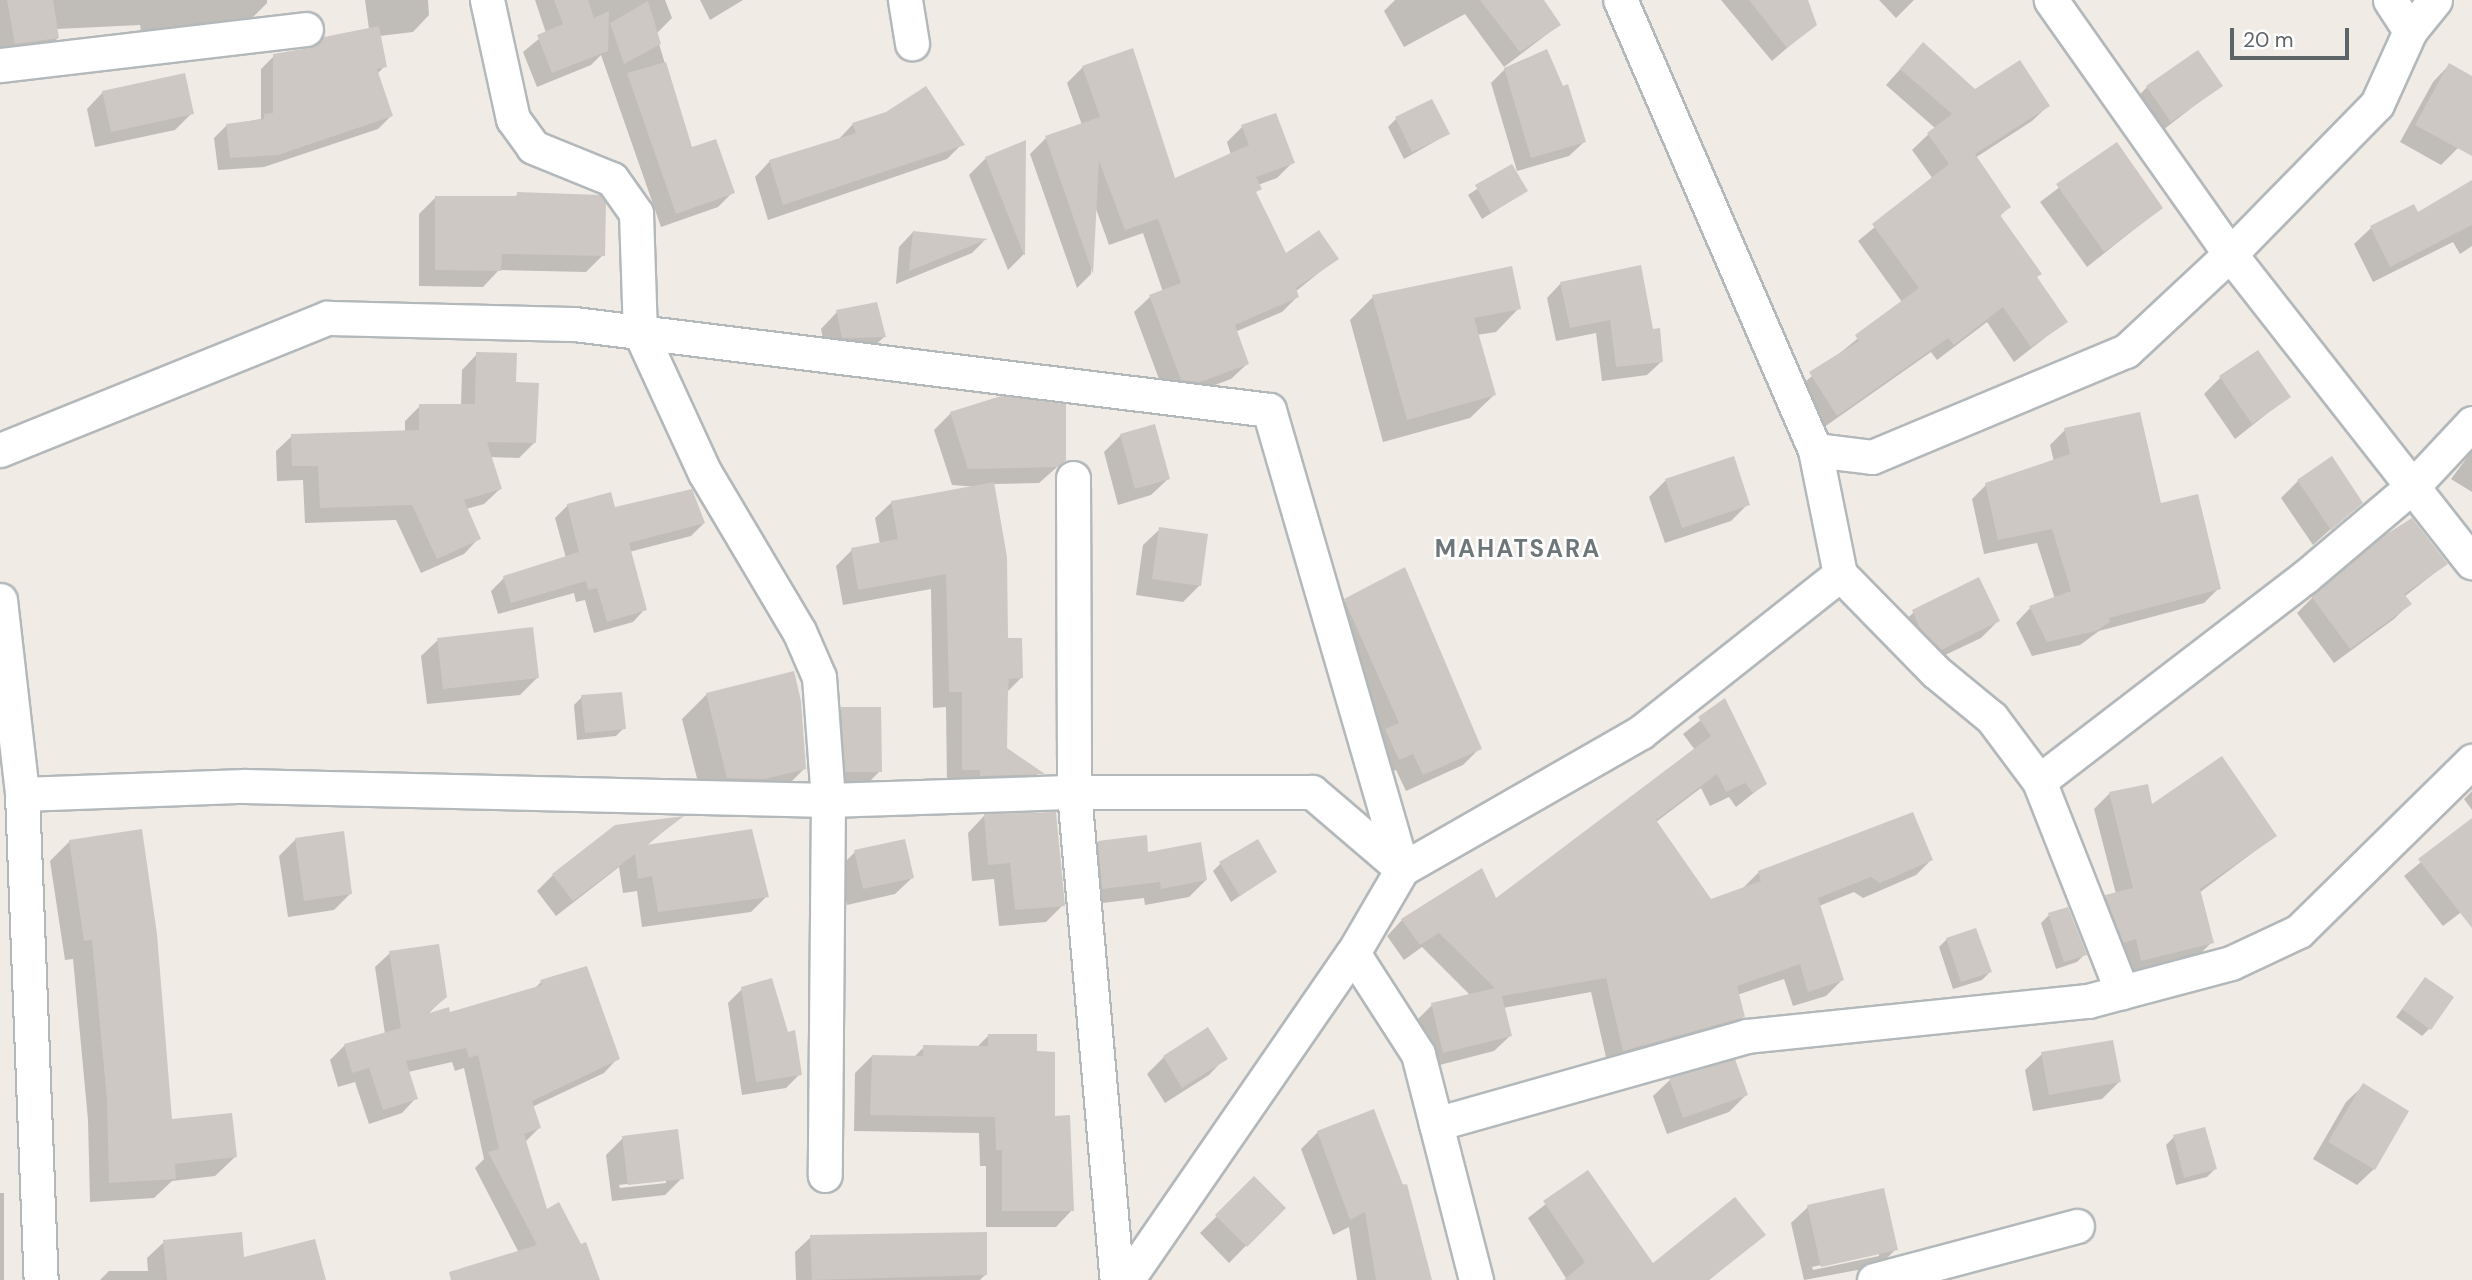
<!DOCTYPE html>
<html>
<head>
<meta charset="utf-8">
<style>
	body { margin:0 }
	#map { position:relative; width:2472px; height:1280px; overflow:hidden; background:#f0ebe5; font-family:"DM Sans",sans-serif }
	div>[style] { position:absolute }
	.shadow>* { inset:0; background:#0003 }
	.building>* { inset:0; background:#cdc8c4 }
	.roads { filter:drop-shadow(2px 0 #b3b8bb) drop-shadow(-2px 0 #b3b8bb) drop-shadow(0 2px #b3b8bb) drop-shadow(0 -2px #b3b8bb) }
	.street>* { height:33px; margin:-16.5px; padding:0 16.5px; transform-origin:16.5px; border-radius:16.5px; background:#fff }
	span { translate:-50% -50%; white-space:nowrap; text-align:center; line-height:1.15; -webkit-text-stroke:5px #fff; paint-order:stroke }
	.district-label { font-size:24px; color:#6d7679; font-weight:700; letter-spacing:2px }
	.scale { position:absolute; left:2230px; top:28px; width:119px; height:32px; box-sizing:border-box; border:4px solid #5d6467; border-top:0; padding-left:9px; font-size:21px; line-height:24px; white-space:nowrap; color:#5d6467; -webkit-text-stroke:5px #fff; paint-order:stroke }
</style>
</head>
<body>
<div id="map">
	<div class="shadow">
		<div style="clip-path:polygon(0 0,267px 0,267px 3px,251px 19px,142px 37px,140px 25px,56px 29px,58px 38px,41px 54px,0 59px)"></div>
		<div style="clip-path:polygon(365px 0,428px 0,429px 15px,413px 32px,379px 36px,385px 66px,377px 74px,391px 116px,378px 129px,264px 167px,218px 170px,214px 138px,227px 125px,261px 119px,261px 69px,274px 56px,310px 50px,369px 29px)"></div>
		<div style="clip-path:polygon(535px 0,665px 0,672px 18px,656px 34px,691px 150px,733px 192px,718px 207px,661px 227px,601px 55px,591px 65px,537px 87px,523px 52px,546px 33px)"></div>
		<div style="clip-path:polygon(700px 0,743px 0,710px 20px)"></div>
		<div style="clip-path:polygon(1395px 0,1542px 0,1559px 25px,1504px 67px,1465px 14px,1404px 47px,1384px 11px)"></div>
		<div style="clip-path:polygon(1721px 0,1806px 0,1815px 24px,1772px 61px)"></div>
		<div style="clip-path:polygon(1879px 0,1914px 0,1896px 18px)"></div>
		<div style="clip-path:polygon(1923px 44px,1975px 91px,2048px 106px,2032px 121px,1975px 158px,2009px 207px,1999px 217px,2065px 322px,2014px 362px,1987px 322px,1937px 360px,1931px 352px,1820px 430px,1795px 390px,1902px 302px,1858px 241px,1933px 179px,1912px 150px,1935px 128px,1886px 85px)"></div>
		<div style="clip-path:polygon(2449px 65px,2472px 78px,2472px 122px,2458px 148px,2441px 165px,2400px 142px,2433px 82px)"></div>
		<div style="clip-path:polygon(1083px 67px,1173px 181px,1231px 155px,1227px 142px,1242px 127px,1293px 162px,1277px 178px,1258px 185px,1255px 194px,1285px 256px,1336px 259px,1295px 292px,1297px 297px,1282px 312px,1235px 332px,1247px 364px,1231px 379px,1183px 397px,1165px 395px,1134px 312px,1150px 297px,1163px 292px,1143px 233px,1109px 245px,1095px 206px,1091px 274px,1077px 288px,1030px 154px,1046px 138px,1082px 125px,1067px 83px)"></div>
		<div style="clip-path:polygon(1505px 69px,1584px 142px,1569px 156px,1517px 171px,1491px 83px)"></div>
		<div style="clip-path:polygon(2221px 85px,2154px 137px,2131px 104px,2147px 87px)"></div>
		<div style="clip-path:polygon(103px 92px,192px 113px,175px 130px,95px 147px,87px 109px)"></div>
		<div style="clip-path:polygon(1396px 119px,1448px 134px,1404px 159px,1388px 127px)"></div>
		<div style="clip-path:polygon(853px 124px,962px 144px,947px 159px,768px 220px,755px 177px,770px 161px,838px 140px)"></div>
		<div style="clip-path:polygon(1024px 143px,1024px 254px,1008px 270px,969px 175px,986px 158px)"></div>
		<div style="clip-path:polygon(2117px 144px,2161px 208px,2087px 267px,2040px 202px)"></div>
		<div style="clip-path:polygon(1512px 166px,1526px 191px,1482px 219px,1468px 195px)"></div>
		<div style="clip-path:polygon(2472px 182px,2472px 246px,2460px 254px,2453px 242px,2373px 282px,2354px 244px,2371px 228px,2418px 215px)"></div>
		<div style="clip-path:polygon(518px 194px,603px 255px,586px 272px,499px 270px,483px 287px,419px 286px,419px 214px,436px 197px,513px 198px)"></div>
		<div style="clip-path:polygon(913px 232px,984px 241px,972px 253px,896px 284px,899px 247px)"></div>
		<div style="clip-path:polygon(1561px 283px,1652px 331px,1662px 361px,1647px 375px,1602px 381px,1596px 333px,1556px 341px,1547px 298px)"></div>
		<div style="clip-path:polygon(1373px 297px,1519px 308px,1496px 332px,1477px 335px,1494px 395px,1470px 418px,1383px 442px,1350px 320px)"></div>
		<div style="clip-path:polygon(837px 312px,884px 337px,867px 353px,826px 354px,821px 329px)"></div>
		<div style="clip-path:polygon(477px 354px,515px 383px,534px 443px,519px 458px,490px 457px,500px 489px,484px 504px,466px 509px,479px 538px,464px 554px,421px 573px,396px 520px,305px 523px,303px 480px,277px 481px,276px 451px,292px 436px,405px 432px,405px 421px,420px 406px,461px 406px,462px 370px)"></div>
		<div style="clip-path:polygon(2221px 377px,2288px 397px,2235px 439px,2204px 394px)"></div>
		<div style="clip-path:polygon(951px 413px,1065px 460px,1039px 483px,993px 484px,1007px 639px,1021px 678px,1006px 693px,1006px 749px,1040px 772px,1024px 787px,947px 786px,946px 707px,933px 708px,931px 589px,843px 605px,836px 566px,852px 550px,880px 544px,875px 518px,892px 502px,979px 487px,952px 485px,934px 430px)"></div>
		<div style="clip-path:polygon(2065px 430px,2159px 505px,2219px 588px,2204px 603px,2099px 631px,2080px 645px,2032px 656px,2016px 623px,2030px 608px,2055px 599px,2037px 543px,1984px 554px,1972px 499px,1986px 485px,2054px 462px,2050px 445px)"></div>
		<div style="clip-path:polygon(1121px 435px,1168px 479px,1151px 495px,1118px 505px,1104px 452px)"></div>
		<div style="clip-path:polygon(2472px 451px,2472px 492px,2451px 479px)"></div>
		<div style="clip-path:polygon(1666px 480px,1748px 504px,1731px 521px,1665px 543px,1649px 497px)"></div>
		<div style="clip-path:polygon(2298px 481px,2361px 502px,2313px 545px,2281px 498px)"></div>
		<div style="clip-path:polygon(691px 491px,704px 523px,691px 536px,629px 552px,645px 609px,633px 622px,594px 633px,585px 600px,576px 602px,574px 593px,498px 614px,491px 591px,504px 578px,566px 558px,555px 518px,568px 505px,614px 509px)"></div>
		<div style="clip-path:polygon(1160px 529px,1200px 585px,1183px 602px,1136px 595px,1143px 545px)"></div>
		<div style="clip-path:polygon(2446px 564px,2404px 597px,2409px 604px,2394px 619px,2334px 663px,2297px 613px,2312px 598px)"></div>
		<div style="clip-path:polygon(1345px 601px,1480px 748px,1463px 765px,1406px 791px,1396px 770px,1382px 776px,1369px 747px,1381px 735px,1328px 617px)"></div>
		<div style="clip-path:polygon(1914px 612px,1998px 621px,1981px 638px,1924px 665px,1897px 628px)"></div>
		<div style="clip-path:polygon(438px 640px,537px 678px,520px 695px,427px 704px,421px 656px)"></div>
		<div style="clip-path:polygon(707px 694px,805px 768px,780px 793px,703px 802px,682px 719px)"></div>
		<div style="clip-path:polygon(582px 697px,624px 728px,616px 736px,577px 740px,574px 705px)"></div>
		<div style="clip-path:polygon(1725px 701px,1765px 784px,1736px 807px,1729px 797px,1710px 806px,1701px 788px,1656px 822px,1711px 901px,1743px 888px,1759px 872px,1931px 860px,1916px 875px,1863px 898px,1854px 892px,1819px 906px,1842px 980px,1826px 996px,1793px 1006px,1784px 979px,1737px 995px,1743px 1016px,1727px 1032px,1608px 1066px,1591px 992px,1503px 1008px,1510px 1036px,1494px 1051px,1428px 1068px,1416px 1021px,1432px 1005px,1471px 996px,1422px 947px,1404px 960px,1387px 936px,1402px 920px,1495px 901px,1695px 750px,1683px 734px)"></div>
		<div style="clip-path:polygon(841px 709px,880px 771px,863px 788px,829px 788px,824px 726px)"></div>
		<div style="clip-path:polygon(2147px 786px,2151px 807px,2275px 836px,2199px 893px,2212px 942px,2196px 958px,2126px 975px,2090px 912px,2105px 897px,2116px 894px,2094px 809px,2109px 794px)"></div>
		<div style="clip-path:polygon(2472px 791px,2472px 810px,2464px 799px)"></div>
		<div style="clip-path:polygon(984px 816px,1063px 905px,1046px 922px,999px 926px,994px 879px,972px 881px,968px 833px)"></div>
		<div style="clip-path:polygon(679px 818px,645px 847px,767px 896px,751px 912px,642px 927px,637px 891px,623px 893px,619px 867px,556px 916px,537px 891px,553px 875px)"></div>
		<div style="clip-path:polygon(2472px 820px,2472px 904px,2443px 926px,2404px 876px)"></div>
		<div style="clip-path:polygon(296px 839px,350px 894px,334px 910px,288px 917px,279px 856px)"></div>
		<div style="clip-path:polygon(70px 841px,171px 1120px,235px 1157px,215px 1176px,172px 1181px,154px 1198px,90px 1202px,88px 1120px,73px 959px,65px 960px,50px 861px)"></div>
		<div style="clip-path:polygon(1098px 843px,1147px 854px,1206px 880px,1189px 897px,1145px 905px,1144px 898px,1086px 905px,1082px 860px)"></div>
		<div style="clip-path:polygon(855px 852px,912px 878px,895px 894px,847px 905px,839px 868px)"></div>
		<div style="clip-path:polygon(1221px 863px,1275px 872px,1231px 902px,1213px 871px)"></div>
		<div style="clip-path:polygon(2049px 915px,2085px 954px,2077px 962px,2056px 969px,2041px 923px)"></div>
		<div style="clip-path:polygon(1947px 939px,1990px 972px,1982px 980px,1953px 989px,1939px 947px)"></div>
		<div style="clip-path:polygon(390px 953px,445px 997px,427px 1015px,448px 1014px,534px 989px,541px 982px,618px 1058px,604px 1073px,532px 1107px,539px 1128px,525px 1142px,546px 1211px,591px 1280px,464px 1280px,519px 1253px,475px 1168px,484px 1159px,464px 1068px,455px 1071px,452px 1062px,408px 1072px,416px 1098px,402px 1113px,369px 1124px,355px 1082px,338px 1087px,330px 1060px,344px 1046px,385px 1034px,375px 967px)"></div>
		<div style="clip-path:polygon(2425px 979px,2430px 1028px,2422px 1036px,2396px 1017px)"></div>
		<div style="clip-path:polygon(742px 989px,800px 1074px,786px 1088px,742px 1095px,728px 1003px)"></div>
		<div style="clip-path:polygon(1207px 1030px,1225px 1058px,1209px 1075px,1165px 1103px,1147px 1074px,1164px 1057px)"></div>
		<div style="clip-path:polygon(989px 1035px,1036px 1053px,1072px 1210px,1056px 1227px,986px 1227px,986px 1166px,980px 1166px,979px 1133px,854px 1131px,855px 1073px,872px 1056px,914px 1057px,924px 1047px,976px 1048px)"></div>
		<div style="clip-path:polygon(2042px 1054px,2119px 1082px,2102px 1099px,2033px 1111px,2025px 1070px)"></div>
		<div style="clip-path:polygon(1670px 1080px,1746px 1095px,1729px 1112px,1667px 1134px,1653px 1096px)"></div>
		<div style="clip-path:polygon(2363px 1086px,2374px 1169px,2357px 1185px,2313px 1159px,2346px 1102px)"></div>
		<div style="clip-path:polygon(1318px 1132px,1406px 1186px,1430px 1280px,1357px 1280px,1349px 1227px,1333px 1235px,1301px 1149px)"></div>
		<div style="clip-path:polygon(2174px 1137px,2215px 1169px,2207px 1177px,2176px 1185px,2166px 1145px)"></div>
		<div style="clip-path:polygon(evenodd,623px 1138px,682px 1178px,665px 1195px,612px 1201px,606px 1155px,623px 1138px,666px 1179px,666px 1183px,620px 1188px,619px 1185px,666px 1179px)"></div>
		<div style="clip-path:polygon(1587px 1172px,1652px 1266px,1763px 1235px,1709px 1280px,1567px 1280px,1528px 1218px)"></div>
		<div style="clip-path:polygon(1254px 1179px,1283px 1208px,1229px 1263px,1200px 1233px)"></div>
		<div style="clip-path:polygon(0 1193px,4px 1193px,4px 1280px,0 1280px)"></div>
		<div style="clip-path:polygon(evenodd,1808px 1207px,1896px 1249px,1879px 1266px,1804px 1280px,1791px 1223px,1808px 1207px,1879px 1252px,1879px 1256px,1813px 1270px,1812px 1267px,1879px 1252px)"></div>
		<div style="clip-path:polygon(811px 1237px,986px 1274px,980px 1280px,796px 1280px,795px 1252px)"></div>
		<div style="clip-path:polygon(164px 1242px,217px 1280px,100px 1280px,109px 1271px,148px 1271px,147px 1258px)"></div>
	</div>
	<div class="building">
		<div style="clip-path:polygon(7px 0,53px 0,59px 38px,15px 44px)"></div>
		<div style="clip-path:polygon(554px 0,588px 0,594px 18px,609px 11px,608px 51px,552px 73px,537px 35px,563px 24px)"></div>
		<div style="clip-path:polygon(1480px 0,1544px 0,1561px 25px,1520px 52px)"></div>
		<div style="clip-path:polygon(1749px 0,1808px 0,1817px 25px,1787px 48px)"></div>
		<div style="clip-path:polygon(648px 1px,661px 44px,624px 64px,610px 23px)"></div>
		<div style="clip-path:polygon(379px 26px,387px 67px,377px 69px,393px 116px,278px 155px,230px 158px,226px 124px,264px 119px,264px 114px,273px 113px,273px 54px,309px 48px,324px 37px)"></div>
		<div style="clip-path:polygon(1923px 42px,1975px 89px,2020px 60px,2050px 106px,1975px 154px,2011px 207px,2000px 215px,2042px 274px,2037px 277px,2068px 322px,2031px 347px,2003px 307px,1954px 345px,1948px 338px,1837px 416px,1809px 372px,1859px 341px,1855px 335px,1919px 288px,1872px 224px,1949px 164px,1927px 133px,1952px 114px,1900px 69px)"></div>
		<div style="clip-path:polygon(1133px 48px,1175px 178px,1249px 145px,1241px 125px,1276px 113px,1295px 163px,1256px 177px,1262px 189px,1256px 192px,1286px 253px,1319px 230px,1339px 259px,1296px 288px,1299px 297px,1235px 325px,1249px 364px,1200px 382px,1181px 380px,1149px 295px,1181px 283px,1158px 219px,1125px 230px,1099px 161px,1093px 274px,1045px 136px,1100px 117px,1082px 66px)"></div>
		<div style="clip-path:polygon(1547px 49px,1563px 86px,1568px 84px,1586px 142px,1531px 158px,1504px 68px)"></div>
		<div style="clip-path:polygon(2198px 50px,2223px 86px,2171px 122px,2146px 86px)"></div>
		<div style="clip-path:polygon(666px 62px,692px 147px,716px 139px,735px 193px,676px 214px,627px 73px)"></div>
		<div style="clip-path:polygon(2449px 63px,2472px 76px,2472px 156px,2415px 125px)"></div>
		<div style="clip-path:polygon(185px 73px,194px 114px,111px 132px,102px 91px)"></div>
		<div style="clip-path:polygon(926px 86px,965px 145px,783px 205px,769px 160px,856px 133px,852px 123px,886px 112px)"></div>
		<div style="clip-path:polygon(1432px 99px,1450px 134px,1412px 152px,1395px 117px)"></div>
		<div style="clip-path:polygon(1026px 140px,1025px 255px,1024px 255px,985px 157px)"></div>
		<div style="clip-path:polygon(2117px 142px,2163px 208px,2104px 252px,2056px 184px)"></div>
		<div style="clip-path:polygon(1512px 164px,1528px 191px,1491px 213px,1475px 185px)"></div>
		<div style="clip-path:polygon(2472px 180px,2472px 225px,2390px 267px,2370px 226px,2414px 204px,2418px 212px)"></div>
		<div style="clip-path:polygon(517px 192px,600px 195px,606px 203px,605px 256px,502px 254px,501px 271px,435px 270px,435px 196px,517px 196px)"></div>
		<div style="clip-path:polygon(913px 231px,988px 239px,909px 271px)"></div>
		<div style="clip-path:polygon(1641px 265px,1653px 329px,1660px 328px,1663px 362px,1616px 367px,1610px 320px,1570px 328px,1560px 282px)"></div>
		<div style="clip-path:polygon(1512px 266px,1521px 309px,1474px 318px,1496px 395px,1407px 420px,1372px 295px)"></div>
		<div style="clip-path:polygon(877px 302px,886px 337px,842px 338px,836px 310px)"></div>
		<div style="clip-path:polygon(2258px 350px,2291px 397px,2252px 424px,2219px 376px)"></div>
		<div style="clip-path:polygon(476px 352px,517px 353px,516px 382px,539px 383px,536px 443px,487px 442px,502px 489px,464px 500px,481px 539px,437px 559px,412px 505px,320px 508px,318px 466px,292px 466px,291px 434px,419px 430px,419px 404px,475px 404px)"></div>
		<div style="clip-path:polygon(1001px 396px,1066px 404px,1066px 460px,1057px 467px,968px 469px,950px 412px)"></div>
		<div style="clip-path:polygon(2140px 412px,2161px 503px,2198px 494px,2221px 589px,2109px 618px,2110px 622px,2096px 631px,2047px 642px,2029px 606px,2071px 591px,2052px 529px,1998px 540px,1985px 483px,2070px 454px,2064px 428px)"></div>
		<div style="clip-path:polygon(1155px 424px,1170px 479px,1135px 489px,1120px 434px)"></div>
		<div style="clip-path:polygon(1734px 456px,1750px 505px,1682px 528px,1665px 479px)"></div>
		<div style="clip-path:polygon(2332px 456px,2363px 503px,2331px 530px,2297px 480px)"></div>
		<div style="clip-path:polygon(994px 482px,1007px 557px,1008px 638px,1022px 638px,1023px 678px,1009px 679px,1008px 691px,1007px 748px,1045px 774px,980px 776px,980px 770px,962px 770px,962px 692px,949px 692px,946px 574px,858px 590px,851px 548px,898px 539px,891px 501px)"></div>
		<div style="clip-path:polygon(692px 489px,705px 523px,629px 543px,647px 610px,607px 622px,597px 588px,588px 590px,586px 581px,511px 603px,503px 576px,579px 552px,567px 504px,611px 492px,615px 507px)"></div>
		<div style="clip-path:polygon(2412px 518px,2448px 564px,2404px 594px,2412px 604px,2350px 649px,2311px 596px,2385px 535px)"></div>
		<div style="clip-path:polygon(1159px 527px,1208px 534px,1201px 586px,1152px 579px)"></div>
		<div style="clip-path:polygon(1405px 567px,1482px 749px,1423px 775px,1413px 754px,1399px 760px,1385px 729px,1399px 723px,1344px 599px)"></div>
		<div style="clip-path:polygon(1979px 577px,2000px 621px,1941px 650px,1920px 628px,1912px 610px)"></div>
		<div style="clip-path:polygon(533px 627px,539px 678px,443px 689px,437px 638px)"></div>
		<div style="clip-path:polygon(794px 671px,801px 701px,806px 769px,765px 779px,727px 778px,706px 693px)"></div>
		<div style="clip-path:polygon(622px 692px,626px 729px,585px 733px,581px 695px)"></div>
		<div style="clip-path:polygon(1725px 698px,1767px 784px,1753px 793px,1745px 783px,1726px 792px,1717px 774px,1656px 820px,1711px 899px,1761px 881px,1758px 871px,1913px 812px,1933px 860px,1880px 883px,1871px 877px,1818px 898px,1844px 980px,1808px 992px,1800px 964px,1737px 986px,1745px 1017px,1623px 1051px,1606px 978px,1502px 996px,1512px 1036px,1443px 1053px,1431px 1003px,1495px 988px,1439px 933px,1420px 945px,1401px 919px,1482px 868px,1496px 898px,1711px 736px,1698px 717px)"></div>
		<div style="clip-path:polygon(841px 707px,881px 707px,882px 772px,845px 772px)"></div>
		<div style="clip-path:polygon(2222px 756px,2277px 836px,2200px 889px,2214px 943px,2141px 961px,2136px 939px,2123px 943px,2105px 895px,2133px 888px,2109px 792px,2148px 784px,2152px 804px)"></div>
		<div style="clip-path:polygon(1056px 812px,1065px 906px,1015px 910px,1010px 863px,988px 865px,984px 814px)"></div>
		<div style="clip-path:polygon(684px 816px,646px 845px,752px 829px,769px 897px,658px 912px,652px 876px,638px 879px,635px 854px,573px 901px,552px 874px,615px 825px)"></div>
		<div style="clip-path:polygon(2472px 818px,2472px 928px,2418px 859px)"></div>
		<div style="clip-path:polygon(142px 829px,157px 934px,172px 1119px,232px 1113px,237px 1157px,175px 1164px,176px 1179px,109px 1183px,107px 1100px,92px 940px,84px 941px,69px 840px)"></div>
		<div style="clip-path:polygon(344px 831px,352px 894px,304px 901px,295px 838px)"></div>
		<div style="clip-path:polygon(1147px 835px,1148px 852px,1201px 842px,1207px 880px,1161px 889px,1160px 882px,1102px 889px,1098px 841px)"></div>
		<div style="clip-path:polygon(905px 839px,914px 878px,863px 889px,854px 850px)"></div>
		<div style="clip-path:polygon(1258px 839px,1277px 872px,1240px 896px,1219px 862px)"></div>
		<div style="clip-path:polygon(2068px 907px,2087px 955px,2064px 962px,2048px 913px)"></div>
		<div style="clip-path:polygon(1976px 928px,1992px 972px,1961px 982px,1946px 938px)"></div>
		<div style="clip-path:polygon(439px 944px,447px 997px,426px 1014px,449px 1007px,450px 1012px,542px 985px,540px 980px,587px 966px,620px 1059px,532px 1101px,541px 1128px,524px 1134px,547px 1209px,559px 1202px,581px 1244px,586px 1242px,600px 1280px,451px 1280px,449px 1272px,537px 1245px,488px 1152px,499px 1149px,478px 1055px,469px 1058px,466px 1048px,406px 1061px,418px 1099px,383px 1110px,369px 1068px,352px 1073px,344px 1044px,401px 1028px,389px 951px)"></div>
		<div style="clip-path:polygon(2425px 977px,2454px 997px,2431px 1030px,2402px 1009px)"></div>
		<div style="clip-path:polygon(772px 978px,788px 1032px,795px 1030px,802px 1075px,756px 1082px,741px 987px)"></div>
		<div style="clip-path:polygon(1208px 1027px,1228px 1059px,1182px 1088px,1163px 1056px)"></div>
		<div style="clip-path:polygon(988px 1034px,1037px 1034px,1037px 1051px,1055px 1052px,1055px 1116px,1070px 1115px,1074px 1211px,1002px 1211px,1002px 1150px,996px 1150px,995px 1117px,870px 1115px,872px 1055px,923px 1056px,923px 1045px,988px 1046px)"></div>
		<div style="clip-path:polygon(2113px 1040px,2121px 1082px,2049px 1095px,2041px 1052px)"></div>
		<div style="clip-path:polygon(1735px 1059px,1748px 1095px,1683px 1118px,1669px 1078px)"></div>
		<div style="clip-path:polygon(2363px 1083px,2409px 1111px,2375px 1170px,2328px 1142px)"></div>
		<div style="clip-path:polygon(1374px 1109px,1403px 1185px,1407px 1184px,1432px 1280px,1376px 1280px,1365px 1212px,1350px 1220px,1317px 1131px)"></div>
		<div style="clip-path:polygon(2205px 1127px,2217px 1169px,2184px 1178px,2173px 1135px)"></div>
		<div style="clip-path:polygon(678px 1129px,684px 1179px,628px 1185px,622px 1136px)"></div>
		<div style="clip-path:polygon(1588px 1170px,1653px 1263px,1735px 1197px,1766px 1235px,1709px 1280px,1564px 1280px,1585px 1262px,1543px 1201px)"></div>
		<div style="clip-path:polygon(1254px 1176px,1286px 1208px,1247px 1247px,1215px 1215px)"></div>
		<div style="clip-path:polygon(1884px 1188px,1898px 1250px,1821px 1267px,1807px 1205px)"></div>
		<div style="clip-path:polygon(242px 1232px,244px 1257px,315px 1239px,326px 1280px,167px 1280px,163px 1240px)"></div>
		<div style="clip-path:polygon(987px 1232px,987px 1275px,812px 1280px,810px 1235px)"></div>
	</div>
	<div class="roads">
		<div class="street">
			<div style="left:487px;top:0;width:122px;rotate:77.7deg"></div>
			<div style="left:513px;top:119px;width:34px;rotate:54deg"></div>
			<div style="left:533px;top:147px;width:85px;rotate:22.1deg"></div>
			<div style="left:612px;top:179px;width:42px;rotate:54.8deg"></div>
			<div style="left:636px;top:213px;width:119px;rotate:88.1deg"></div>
			<div style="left:640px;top:332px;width:155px;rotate:65.3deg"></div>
			<div style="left:705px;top:473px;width:184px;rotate:59.3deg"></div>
			<div style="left:799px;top:631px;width:50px;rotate:66.5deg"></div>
			<div style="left:819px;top:677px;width:123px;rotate:85.8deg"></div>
			<div style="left:828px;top:800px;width:375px;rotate:90.5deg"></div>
			<div style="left:905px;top:0;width:44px;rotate:80.8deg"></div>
			<div style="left:2390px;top:0;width:37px;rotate:57deg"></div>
			<div style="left:2435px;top:0;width:40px;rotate:129deg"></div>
			<div style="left:2410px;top:31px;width:80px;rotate:114.3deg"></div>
			<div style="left:2377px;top:104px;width:210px;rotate:134.4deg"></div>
			<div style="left:2230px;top:254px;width:392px;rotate:51.9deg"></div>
			<div style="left:0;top:65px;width:308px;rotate:-6.7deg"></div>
			<div style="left:0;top:450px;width:353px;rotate:-22deg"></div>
			<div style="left:327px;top:318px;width:247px;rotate:1.4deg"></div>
			<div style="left:574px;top:324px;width:700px;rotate:7.05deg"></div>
			<div style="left:1269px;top:410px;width:478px;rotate:73.8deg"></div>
			<div style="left:1815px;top:450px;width:57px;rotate:7deg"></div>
			<div style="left:1872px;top:457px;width:275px;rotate:-22.7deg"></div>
			<div style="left:2126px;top:351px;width:142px;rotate:-43deg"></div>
			<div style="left:2230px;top:254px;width:311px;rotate:-125.2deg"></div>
			<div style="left:1073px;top:478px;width:314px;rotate:89.8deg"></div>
			<div style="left:1074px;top:792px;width:490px;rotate:85deg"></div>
			<div style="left:1840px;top:574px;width:137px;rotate:45.6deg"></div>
			<div style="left:1936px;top:672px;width:72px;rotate:39.4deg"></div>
			<div style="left:1992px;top:718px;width:79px;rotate:53.3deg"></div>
			<div style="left:2039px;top:781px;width:227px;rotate:68.5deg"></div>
			<div style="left:0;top:600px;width:195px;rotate:83.5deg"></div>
			<div style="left:22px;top:794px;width:486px;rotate:87.8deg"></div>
			<div style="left:2039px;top:781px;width:335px;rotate:-37.5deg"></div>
			<div style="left:2305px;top:577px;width:143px;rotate:-40.2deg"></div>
			<div style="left:2414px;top:485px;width:85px;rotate:-46.9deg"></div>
			<div style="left:22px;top:794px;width:222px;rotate:-2.1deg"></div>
			<div style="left:244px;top:786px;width:584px;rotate:1.37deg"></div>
			<div style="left:828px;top:800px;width:246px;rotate:-1.9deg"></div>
			<div style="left:1074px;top:792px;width:238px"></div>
			<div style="left:1312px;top:792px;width:118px;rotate:40.5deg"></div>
			<div style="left:1353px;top:953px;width:120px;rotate:57.2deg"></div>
			<div style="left:1418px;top:1054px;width:233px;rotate:75.6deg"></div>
			<div style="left:1436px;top:1124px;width:323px;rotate:-15.8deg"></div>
			<div style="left:1747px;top:1036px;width:343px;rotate:-5.9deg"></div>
			<div style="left:2088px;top:1001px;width:148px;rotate:-14.9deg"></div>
			<div style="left:2231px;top:963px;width:75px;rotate:-25.2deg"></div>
			<div style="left:2299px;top:931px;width:243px;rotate:-44.5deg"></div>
			<div style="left:1127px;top:1280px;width:397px;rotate:-55.4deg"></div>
			<div style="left:1353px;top:953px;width:97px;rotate:-59.7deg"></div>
			<div style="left:1402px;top:869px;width:275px;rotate:-29.8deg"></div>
			<div style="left:1641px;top:732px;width:254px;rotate:-38.4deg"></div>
			<div style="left:1840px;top:574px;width:126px;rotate:-101.4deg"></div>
			<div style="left:1815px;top:450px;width:490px;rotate:-113.4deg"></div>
			<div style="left:1874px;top:1280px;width:210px;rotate:-14.9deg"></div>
		</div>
	</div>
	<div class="district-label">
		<span style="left:1518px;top:549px">MAHATSARA</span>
	</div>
	<div class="scale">20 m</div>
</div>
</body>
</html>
